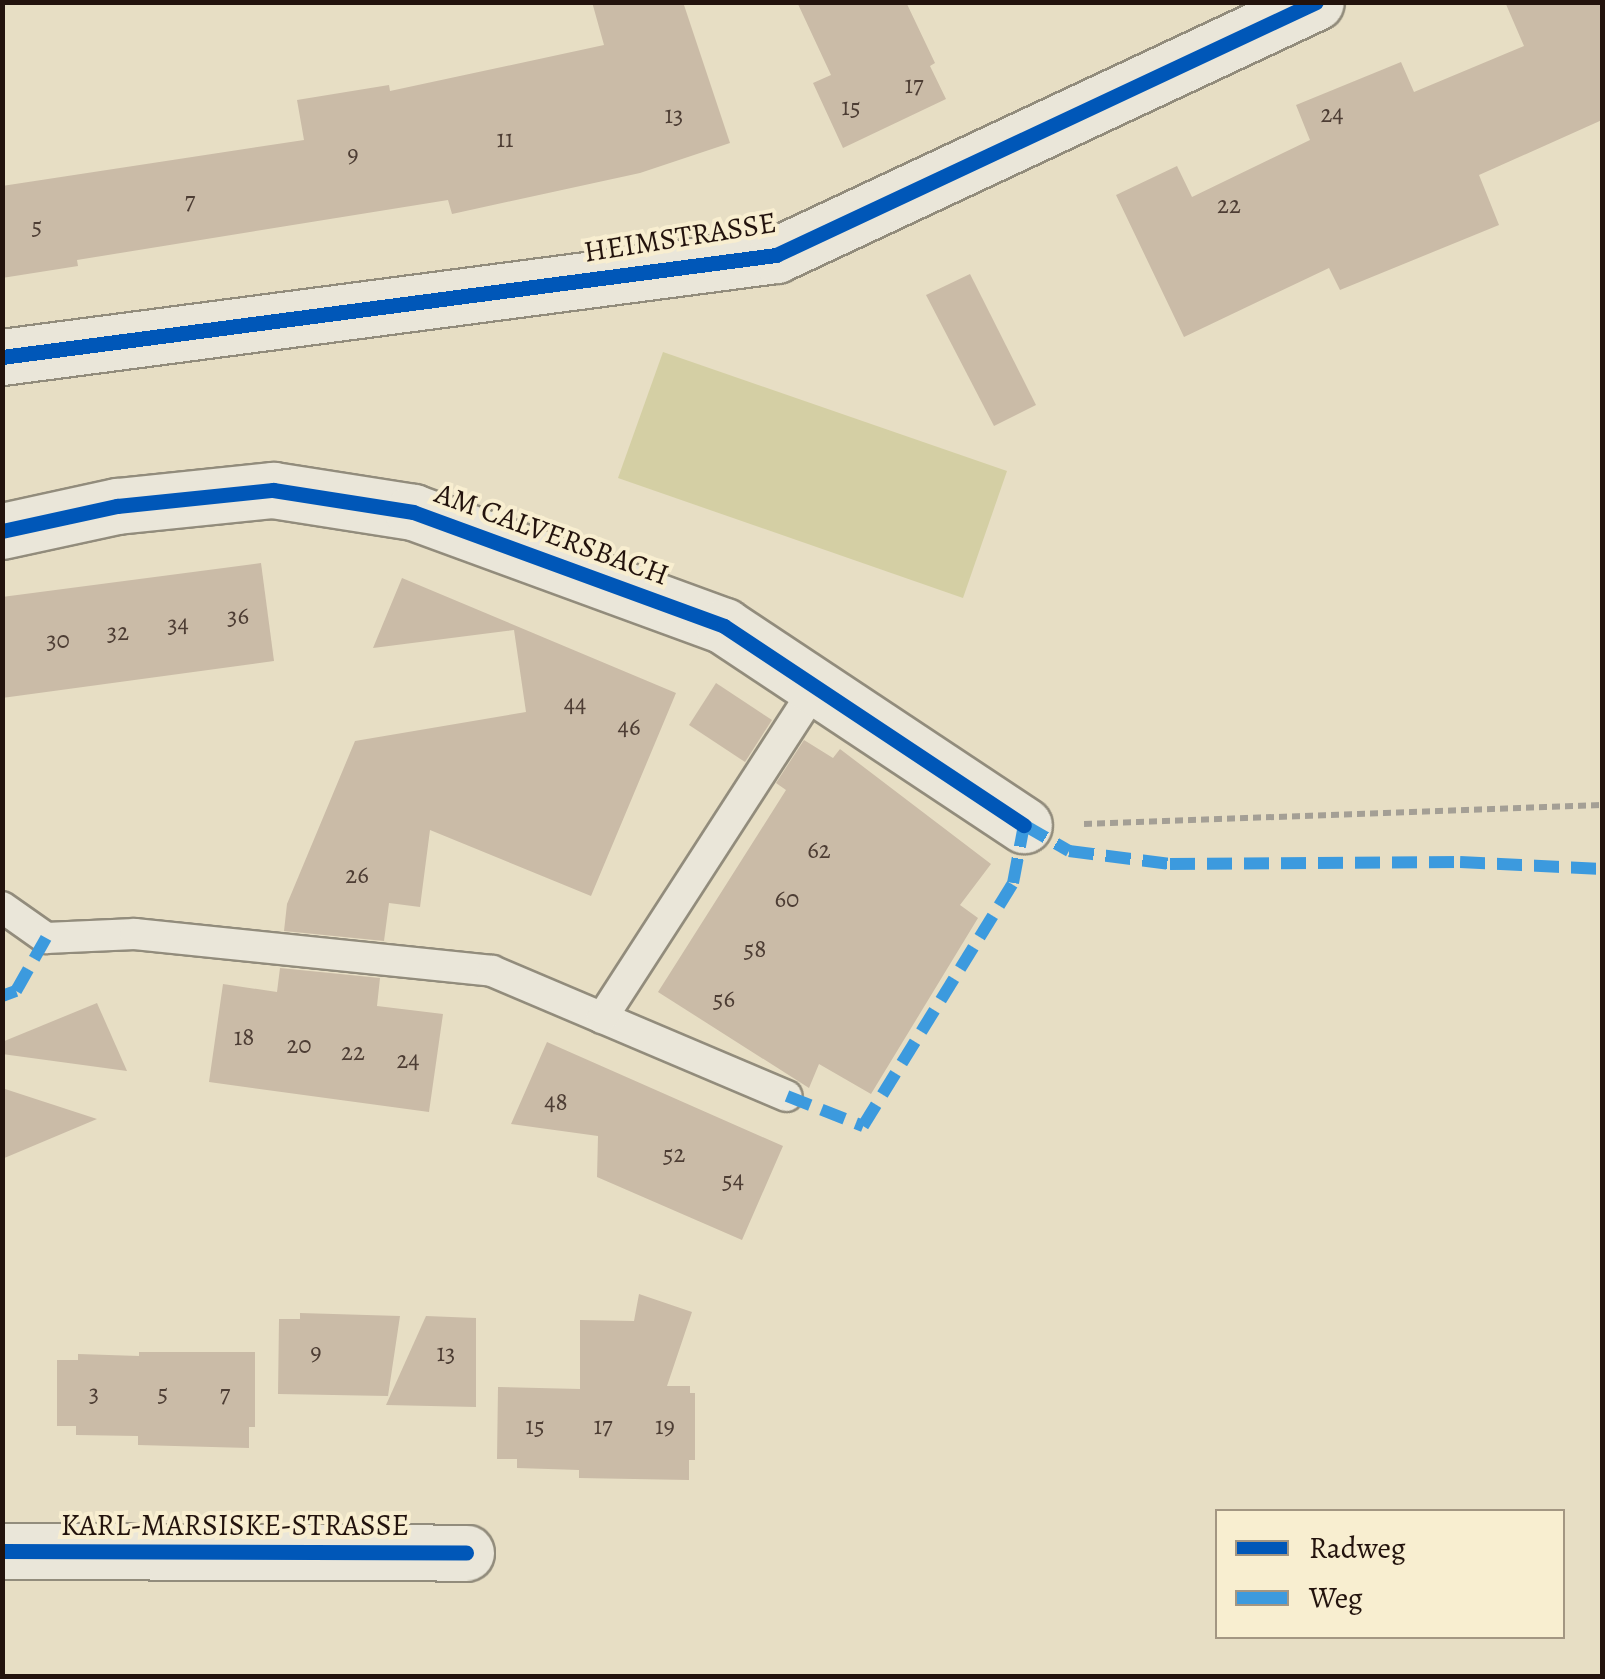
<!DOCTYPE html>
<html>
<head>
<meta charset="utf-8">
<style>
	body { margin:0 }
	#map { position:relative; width:1605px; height:1679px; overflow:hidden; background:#e7dec4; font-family:Alegreya,serif }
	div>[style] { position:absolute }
	.green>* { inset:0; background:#d4cfa4 }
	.building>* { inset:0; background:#cabba7 }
	.path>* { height:6px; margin-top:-3px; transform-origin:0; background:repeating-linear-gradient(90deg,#a49f95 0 8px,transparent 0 13px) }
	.roads { filter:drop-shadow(2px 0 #928c7c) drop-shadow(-2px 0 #928c7c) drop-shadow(0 2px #928c7c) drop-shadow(0 -2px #928c7c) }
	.lane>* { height:30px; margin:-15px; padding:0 15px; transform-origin:15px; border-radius:15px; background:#eae6d9 }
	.street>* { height:55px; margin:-27.5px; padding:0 27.5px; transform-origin:27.5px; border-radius:27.5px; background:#eae6d9 }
	.quiet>* { height:12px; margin-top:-6px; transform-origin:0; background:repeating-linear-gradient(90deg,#3c9ade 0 25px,transparent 0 37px) }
	.cycleway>* { height:15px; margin:-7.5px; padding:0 7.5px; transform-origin:7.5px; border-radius:7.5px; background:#0057b8 }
	span { translate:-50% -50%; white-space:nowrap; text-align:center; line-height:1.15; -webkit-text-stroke:8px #f8eed0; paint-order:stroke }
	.number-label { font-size:25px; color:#4d3d34 }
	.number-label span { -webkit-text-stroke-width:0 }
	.street-label { font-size:30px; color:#23130d }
	.frame { position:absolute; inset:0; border:5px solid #23130d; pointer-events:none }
	.legend { position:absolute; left:1215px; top:1509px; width:350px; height:130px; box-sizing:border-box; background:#f8eed0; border:2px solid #a39682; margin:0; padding:12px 18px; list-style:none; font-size:30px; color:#23130d }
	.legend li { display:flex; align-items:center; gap:20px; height:50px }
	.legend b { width:50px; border:2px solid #a39682 }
</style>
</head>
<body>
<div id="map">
	<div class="green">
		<div style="clip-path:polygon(663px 352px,1007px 471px,963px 598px,618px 478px)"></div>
	</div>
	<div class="building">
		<div style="clip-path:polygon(592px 2px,683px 2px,730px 143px,640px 173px,452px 214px,448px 200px,77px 260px,78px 266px,2px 278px,2px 186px,304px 140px,297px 100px,389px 85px,390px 91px,604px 45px)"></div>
		<div style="clip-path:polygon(797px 2px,906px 2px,935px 63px,930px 66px,946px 99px,843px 148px,813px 83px,831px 75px)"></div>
		<div style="clip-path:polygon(1505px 2px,1602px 2px,1602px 120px,1479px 175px,1499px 225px,1340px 290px,1329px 268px,1184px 337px,1116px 195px,1177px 166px,1192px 197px,1310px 140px,1296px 105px,1401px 62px,1414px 92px,1524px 46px)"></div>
		<div style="clip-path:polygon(970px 274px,1036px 405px,994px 426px,926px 295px)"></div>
		<div style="clip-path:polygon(261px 563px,274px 661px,2px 698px,2px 597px)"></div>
		<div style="clip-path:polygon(402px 578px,676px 693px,591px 896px,430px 830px,420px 907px,389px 903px,384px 941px,284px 931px,287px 904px,355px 741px,526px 712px,514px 630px,373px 648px)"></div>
		<div style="clip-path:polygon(716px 683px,772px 720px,745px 762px,689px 725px)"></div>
		<div style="clip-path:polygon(804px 740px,833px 758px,840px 749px,991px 864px,960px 905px,978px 918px,871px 1094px,819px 1064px,809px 1088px,658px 992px,786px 790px,776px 783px)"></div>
		<div style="clip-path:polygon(280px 968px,380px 978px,377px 1006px,443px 1014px,429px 1112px,209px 1082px,223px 984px,277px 992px)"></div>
		<div style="clip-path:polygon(97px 1003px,127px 1071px,2px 1054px,2px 1042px)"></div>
		<div style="clip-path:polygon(547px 1042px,783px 1146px,742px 1240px,597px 1177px,598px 1136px,511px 1124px)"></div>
		<div style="clip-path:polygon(2px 1088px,97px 1119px,2px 1159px)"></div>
		<div style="clip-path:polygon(639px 1294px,692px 1312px,667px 1386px,690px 1386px,690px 1393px,695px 1393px,695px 1460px,689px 1460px,689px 1480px,579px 1478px,579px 1470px,517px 1468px,517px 1459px,497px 1459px,498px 1387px,580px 1389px,580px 1320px,634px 1321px)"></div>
		<div style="clip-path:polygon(300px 1313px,400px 1316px,388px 1396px,278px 1394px,279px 1319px,300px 1319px)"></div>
		<div style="clip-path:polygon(426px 1316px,476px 1318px,476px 1407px,386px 1405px)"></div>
		<div style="clip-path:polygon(139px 1352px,255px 1352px,255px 1427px,249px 1427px,249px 1448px,138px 1445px,138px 1436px,76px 1435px,76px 1426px,57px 1426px,57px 1360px,78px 1360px,78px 1354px,139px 1356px)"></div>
	</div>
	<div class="path">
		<div style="left:1084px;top:824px;width:518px;rotate:-2.1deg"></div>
	</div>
	<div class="roads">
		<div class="lane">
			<div style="left:2px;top:907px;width:54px;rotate:35.2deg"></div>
			<div style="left:46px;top:938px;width:89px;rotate:-2.6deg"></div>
			<div style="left:135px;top:934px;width:359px;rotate:5.9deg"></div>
			<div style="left:492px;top:971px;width:320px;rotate:23deg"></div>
			<div style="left:602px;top:1018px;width:391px;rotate:-57.1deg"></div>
		</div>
		<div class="street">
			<div style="left:2px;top:357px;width:781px;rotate:-7.51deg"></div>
			<div style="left:776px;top:255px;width:596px;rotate:-25.1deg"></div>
			<div style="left:2px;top:531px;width:118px;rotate:-12.3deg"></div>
			<div style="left:117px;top:506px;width:157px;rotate:-5.9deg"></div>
			<div style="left:273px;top:490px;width:142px;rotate:8.9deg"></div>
			<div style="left:413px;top:512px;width:331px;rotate:20.1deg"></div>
			<div style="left:724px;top:626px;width:360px;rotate:33.6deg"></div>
			<div style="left:2px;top:1551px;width:464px;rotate:0.2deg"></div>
		</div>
	</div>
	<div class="quiet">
		<div style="left:2px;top:996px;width:15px;rotate:-20deg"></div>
		<div style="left:16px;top:991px;width:61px;rotate:-60.5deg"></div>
		<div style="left:787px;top:1096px;width:82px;rotate:21.5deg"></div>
		<div style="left:863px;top:1126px;width:286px;rotate:-58.3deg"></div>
		<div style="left:1013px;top:883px;width:59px;rotate:-79.3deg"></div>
		<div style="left:1024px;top:825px;width:52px;rotate:30deg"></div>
		<div style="left:1069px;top:851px;width:102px;rotate:7.3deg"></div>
		<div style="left:1170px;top:864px;width:290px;rotate:-0.4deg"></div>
		<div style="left:1460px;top:862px;width:142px;rotate:2.8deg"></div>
	</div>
	<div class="cycleway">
		<div style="left:2px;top:357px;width:781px;rotate:-7.51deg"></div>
		<div style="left:776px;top:255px;width:596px;rotate:-25.1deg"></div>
		<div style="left:2px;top:531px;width:118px;rotate:-12.3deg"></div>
		<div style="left:117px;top:506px;width:157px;rotate:-5.9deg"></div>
		<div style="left:273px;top:490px;width:142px;rotate:8.9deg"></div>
		<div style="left:413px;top:512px;width:331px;rotate:20.1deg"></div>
		<div style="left:724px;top:626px;width:360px;rotate:33.6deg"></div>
		<div style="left:2px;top:1551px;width:464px;rotate:0.2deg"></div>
	</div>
	<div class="number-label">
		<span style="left:914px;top:85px">17</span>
		<span style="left:851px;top:107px">15</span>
		<span style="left:1332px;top:114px">24</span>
		<span style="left:674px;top:115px">13</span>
		<span style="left:505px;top:139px">11</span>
		<span style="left:353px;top:154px">9</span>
		<span style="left:190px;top:201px">7</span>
		<span style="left:1229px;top:205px">22</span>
		<span style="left:37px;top:226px">5</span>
		<span style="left:238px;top:616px">36</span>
		<span style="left:178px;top:624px">34</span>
		<span style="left:118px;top:632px">32</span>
		<span style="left:58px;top:640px">30</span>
		<span style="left:575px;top:704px">44</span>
		<span style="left:629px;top:727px">46</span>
		<span style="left:819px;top:850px">62</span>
		<span style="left:357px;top:875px">26</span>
		<span style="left:787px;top:899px">60</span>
		<span style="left:755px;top:949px">58</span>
		<span style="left:724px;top:999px">56</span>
		<span style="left:244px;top:1037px">18</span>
		<span style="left:299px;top:1045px">20</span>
		<span style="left:353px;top:1052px">22</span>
		<span style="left:408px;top:1060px">24</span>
		<span style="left:556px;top:1102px">48</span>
		<span style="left:674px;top:1154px">52</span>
		<span style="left:733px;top:1180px">54</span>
		<span style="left:316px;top:1352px">9</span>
		<span style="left:446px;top:1353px">13</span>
		<span style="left:94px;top:1393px">3</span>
		<span style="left:163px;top:1393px">5</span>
		<span style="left:225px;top:1394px">7</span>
		<span style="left:535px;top:1426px">15</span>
		<span style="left:603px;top:1426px">17</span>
		<span style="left:665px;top:1426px">19</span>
	</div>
	<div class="street-label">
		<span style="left:680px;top:237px;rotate:-9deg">HEIMSTRASSE</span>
		<span style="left:552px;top:534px;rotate:20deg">AM CALVERSBACH</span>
		<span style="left:235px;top:1525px">KARL-MARSISKE-STRASSE</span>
	</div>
	<div class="frame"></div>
	<ul class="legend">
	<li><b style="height:12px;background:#0057b8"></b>Radweg</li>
	<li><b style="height:12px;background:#3c9ade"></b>Weg</li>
	</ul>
</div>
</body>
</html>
